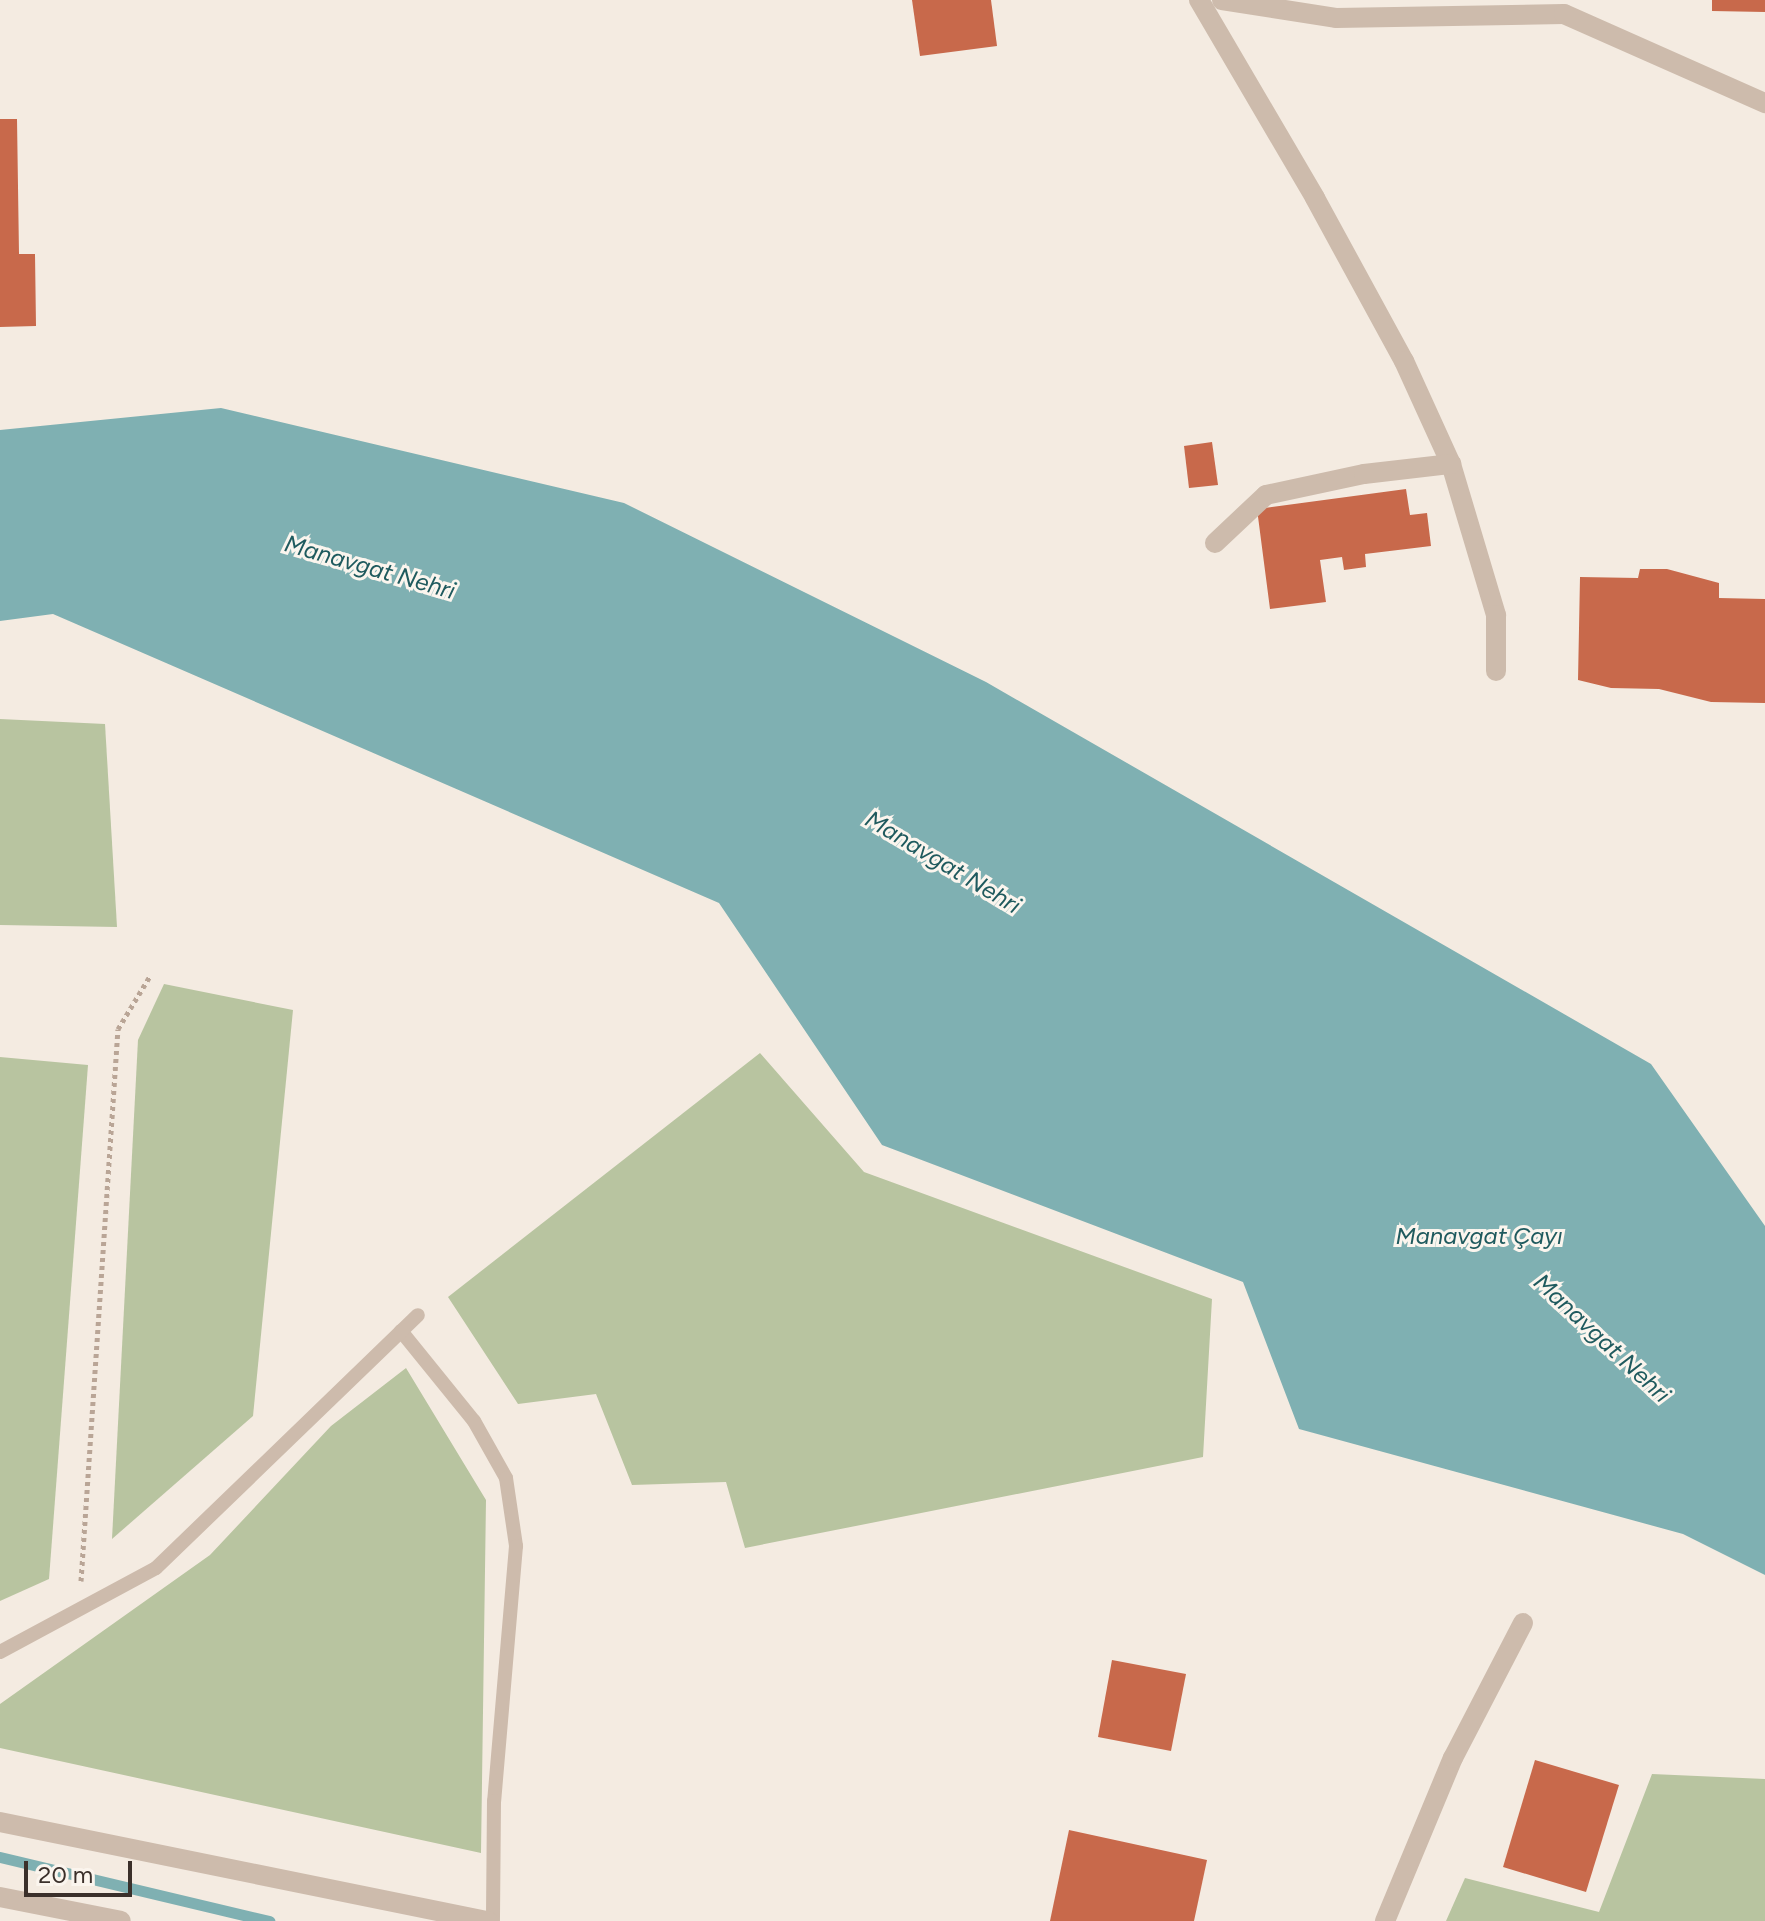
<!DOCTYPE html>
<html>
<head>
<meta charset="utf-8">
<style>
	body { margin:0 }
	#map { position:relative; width:1765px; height:1921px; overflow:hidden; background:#f4ebe1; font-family:Figtree,sans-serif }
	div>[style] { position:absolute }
	.green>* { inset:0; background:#b8c4a0 }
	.water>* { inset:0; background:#7fb0b2 }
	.stream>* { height:11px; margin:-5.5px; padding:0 5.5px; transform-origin:5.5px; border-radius:5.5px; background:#7fb0b2 }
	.building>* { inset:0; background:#c8694b }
	.path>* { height:5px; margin-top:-2.5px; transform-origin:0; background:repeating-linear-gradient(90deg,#b9a596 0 4px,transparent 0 8px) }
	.lane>* { height:14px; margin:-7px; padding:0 7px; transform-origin:7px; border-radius:7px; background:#cdbbac }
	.street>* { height:20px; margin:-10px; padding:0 10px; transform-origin:10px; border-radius:10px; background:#cdbbac }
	span { translate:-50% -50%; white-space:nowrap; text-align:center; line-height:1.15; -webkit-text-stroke:6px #fbf5ee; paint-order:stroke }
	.water-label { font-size:24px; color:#1f5a5e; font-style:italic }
	.scale { position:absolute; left:24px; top:1861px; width:108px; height:36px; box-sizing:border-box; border:4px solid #3b302b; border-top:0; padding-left:10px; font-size:24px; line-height:28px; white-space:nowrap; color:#3b302b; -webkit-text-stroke:6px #fbf5ee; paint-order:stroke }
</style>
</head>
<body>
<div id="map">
	<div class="green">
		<div style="clip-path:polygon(0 719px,105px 724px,117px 927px,0 925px)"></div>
		<div style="clip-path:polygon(164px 984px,293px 1010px,253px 1416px,112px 1539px,138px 1040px)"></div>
		<div style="clip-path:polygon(760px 1053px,864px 1172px,1212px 1299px,1203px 1457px,745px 1548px,726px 1482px,632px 1485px,596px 1394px,518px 1404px,448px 1297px)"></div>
		<div style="clip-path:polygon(0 1057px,88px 1065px,49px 1579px,0 1601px)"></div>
		<div style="clip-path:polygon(406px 1368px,486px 1500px,481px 1853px,0 1748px,0 1704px,210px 1555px,331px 1426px)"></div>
		<div style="clip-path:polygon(1652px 1774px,1765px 1779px,1765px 1921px,1446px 1921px,1465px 1878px,1599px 1912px)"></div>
	</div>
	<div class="water">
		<div style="clip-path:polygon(221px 408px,624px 503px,986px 682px,1651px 1064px,1765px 1226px,1765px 1575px,1683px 1534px,1299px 1429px,1243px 1282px,882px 1145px,719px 903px,53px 614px,0 621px,0 430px)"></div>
	</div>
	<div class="stream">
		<div style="left:0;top:1857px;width:277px;rotate:13.4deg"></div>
	</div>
	<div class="building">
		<div style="clip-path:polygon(912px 0,991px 0,997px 46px,920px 56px)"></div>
		<div style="clip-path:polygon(1712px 0,1765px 0,1765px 12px,1712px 11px)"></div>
		<div style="clip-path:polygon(0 119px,17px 119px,19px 254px,35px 254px,36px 326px,0 327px)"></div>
		<div style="clip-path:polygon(1212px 442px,1218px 485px,1189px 488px,1184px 446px)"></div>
		<div style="clip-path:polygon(1406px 489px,1410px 515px,1427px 513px,1431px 546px,1365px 554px,1366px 567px,1344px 570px,1342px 557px,1320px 560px,1326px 602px,1270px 609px,1257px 509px)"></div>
		<div style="clip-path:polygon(1640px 569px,1667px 569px,1719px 583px,1719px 598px,1765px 599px,1765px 703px,1711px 702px,1659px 689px,1611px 688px,1578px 680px,1580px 577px,1638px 578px)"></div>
		<div style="clip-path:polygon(1112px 1660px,1186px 1674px,1171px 1751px,1098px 1737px)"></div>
		<div style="clip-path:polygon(1535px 1760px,1619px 1785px,1586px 1892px,1503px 1867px)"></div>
		<div style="clip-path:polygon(1069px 1830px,1207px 1860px,1194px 1921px,1050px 1921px)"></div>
	</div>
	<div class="path">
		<div style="left:81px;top:1581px;width:553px;rotate:-86.17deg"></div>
		<div style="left:118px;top:1029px;width:62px;rotate:-58.9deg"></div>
	</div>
	<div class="lane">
		<div style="left:401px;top:1331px;width:116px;rotate:51deg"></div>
		<div style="left:474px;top:1421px;width:65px;rotate:60.7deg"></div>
		<div style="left:506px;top:1478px;width:69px;rotate:81.6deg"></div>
		<div style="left:516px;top:1546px;width:256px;rotate:94.9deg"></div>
		<div style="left:494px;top:1801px;width:120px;rotate:90.5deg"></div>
		<div style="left:0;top:1652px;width:177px;rotate:-28.3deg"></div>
		<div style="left:156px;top:1568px;width:364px;rotate:-44deg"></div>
	</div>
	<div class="street">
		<div style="left:1199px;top:0;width:229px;rotate:59.6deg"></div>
		<div style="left:1315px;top:198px;width:186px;rotate:61.4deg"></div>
		<div style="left:1404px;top:361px;width:113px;rotate:65.5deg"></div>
		<div style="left:1451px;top:464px;width:158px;rotate:73.4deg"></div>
		<div style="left:1496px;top:615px;width:56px;rotate:90deg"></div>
		<div style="left:1222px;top:0;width:115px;rotate:9deg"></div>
		<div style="left:1336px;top:18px;width:228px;rotate:-1deg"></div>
		<div style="left:1564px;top:14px;width:220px;rotate:23.9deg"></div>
		<div style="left:1215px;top:543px;width:70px;rotate:-43.3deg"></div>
		<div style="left:1266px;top:495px;width:100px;rotate:-12.1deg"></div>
		<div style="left:1364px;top:474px;width:88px;rotate:-6.6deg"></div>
		<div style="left:0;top:1822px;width:498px;rotate:11.5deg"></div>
		<div style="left:0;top:1897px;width:123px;rotate:11.2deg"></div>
		<div style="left:1385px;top:1921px;width:177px;rotate:-67.4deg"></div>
		<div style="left:1453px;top:1758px;width:152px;rotate:-62.6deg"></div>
	</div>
	<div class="water-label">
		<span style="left:370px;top:567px;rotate:16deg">Manavgat Nehri</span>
		<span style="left:943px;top:862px;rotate:31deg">Manavgat Nehri</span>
		<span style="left:1479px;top:1236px">Manavgat Çayı</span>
		<span style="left:1602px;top:1338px;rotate:43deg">Manavgat Nehri</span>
	</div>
	<div class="scale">20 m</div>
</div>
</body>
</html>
